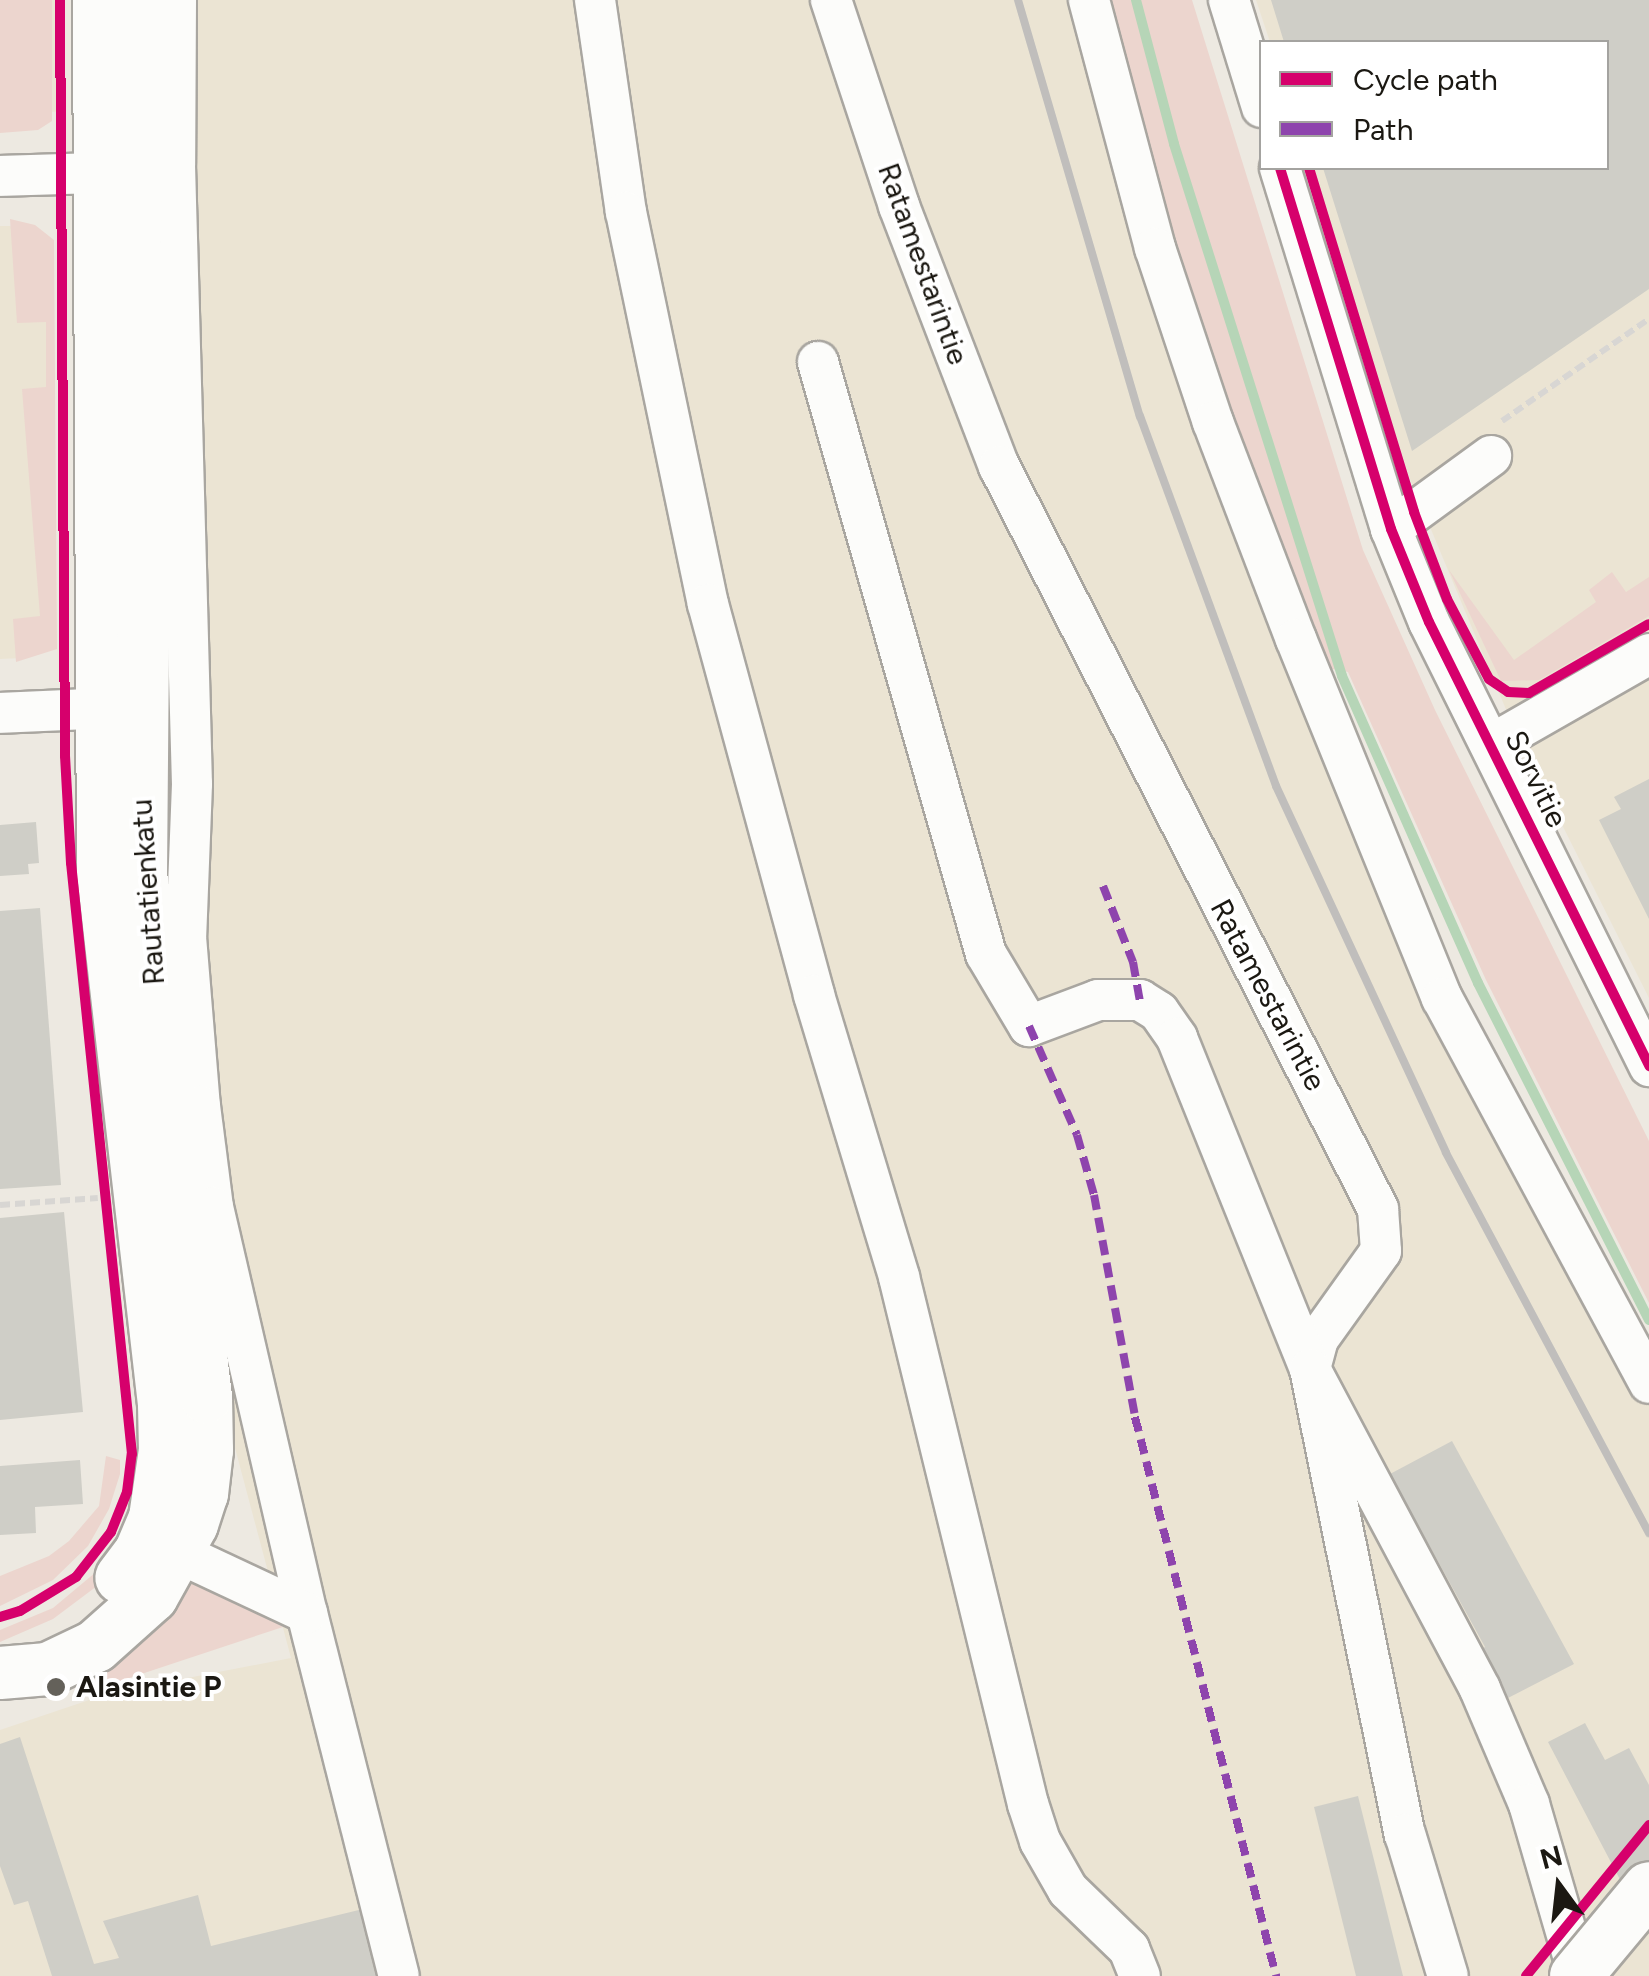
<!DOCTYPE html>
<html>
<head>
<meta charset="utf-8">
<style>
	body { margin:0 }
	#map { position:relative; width:1649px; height:1976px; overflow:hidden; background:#ede9e1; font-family:Figtree,sans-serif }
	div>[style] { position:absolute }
	.built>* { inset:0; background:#ebe4d3 }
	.green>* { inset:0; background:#ecd5ce }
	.stream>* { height:10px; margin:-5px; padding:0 5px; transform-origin:5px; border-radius:5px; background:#b6d5b7 }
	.building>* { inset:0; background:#cfcec7 }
	.path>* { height:6px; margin-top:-3px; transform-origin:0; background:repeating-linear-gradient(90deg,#d8d6d3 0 10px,transparent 0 15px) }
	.roads { filter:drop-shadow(2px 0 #a9a6a0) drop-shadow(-2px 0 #a9a6a0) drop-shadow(0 2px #a9a6a0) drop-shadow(0 -2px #a9a6a0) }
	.minor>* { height:40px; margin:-20px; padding:0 20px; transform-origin:20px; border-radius:20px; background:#fcfcfa }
	.major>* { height:52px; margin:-26px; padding:0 26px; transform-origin:26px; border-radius:26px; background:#fcfcfa }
	.rail>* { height:8px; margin:-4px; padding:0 4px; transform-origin:4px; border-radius:4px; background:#c0bebc }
	.bridges { filter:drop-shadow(2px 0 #a9a6a0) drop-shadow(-2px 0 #a9a6a0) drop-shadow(0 2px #a9a6a0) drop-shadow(0 -2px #a9a6a0) }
	.major-bridge>* { height:52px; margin:-26px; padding:0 26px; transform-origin:26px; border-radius:26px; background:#fcfcfa }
	.quiet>* { height:8px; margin-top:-4px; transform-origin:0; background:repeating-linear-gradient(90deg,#8e44ad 0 15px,transparent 0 23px) }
	.cycleway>* { height:10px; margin:-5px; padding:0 5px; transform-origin:5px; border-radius:5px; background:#d6006c }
	.dots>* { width:28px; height:28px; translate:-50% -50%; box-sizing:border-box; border:5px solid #fff; border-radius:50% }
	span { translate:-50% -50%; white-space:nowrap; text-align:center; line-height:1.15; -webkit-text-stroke:8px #fff; paint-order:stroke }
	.street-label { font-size:30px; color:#1b1812 }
	.poi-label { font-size:30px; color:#1b1812; font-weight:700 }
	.left { translate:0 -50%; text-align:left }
	.legend { position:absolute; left:1259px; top:40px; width:350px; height:130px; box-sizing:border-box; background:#fff; border:2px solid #a4a3a0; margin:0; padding:12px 18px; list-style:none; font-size:30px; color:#1b1812 }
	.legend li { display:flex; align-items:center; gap:20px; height:50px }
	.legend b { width:50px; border:2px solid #a4a3a0 }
	.north { position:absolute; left:1509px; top:1836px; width:100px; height:100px; -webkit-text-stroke:8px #fff; paint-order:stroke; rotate:345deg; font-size:28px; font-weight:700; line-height:40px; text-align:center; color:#1b1812 }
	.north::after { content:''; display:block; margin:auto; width:35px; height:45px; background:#1b1812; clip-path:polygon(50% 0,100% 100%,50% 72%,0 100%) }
</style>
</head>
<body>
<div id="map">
	<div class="built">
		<div style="clip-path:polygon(0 0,57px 0,66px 111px,0 115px)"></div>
		<div style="clip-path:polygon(168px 0,1093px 0,1125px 216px,1431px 1001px,1649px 1399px,1649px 1976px,0 1976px,0 1730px,110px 1693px,291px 1658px,235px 1448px,189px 1093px,169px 809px)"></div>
		<div style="clip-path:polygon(1256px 0,1649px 0,1649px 998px,1515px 731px,1410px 479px,1310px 168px,1606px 168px,1606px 42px,1270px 42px)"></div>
		<div style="clip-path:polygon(0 226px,18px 226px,47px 245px,47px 642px,22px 658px,0 659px)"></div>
	</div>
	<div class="green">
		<div style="clip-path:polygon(0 0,52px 0,52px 121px,38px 130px,0 133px)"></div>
		<div style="clip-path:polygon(1106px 0,1192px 0,1363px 550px,1435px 710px,1649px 1141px,1649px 1303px,1486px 980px,1348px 672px,1317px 666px,1169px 245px)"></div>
		<div style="clip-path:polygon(10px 219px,35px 225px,54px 240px,57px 649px,16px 662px,13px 619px,40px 616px,22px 389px,46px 387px,46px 322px,17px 323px)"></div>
		<div style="clip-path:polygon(1449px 570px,1514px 660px,1596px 602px,1589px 590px,1612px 572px,1626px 592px,1649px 577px,1649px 616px,1539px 680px,1501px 681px)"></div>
		<div style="clip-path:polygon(85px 919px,153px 1469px,97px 1586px,53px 1619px,0 1642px,0 1630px,53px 1608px,96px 1572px,113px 1550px,135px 1499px,144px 1443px,106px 1142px)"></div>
		<div style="clip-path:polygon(106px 1456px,120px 1460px,120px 1474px,109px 1509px,88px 1546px,53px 1580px,0 1606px,0 1576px,49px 1556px,69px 1541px,99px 1506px)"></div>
		<div style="clip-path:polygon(180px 1580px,205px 1580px,283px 1627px,93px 1690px,98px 1658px)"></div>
	</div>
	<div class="stream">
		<div style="left:1136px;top:0;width:149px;rotate:75.2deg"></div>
		<div style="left:1174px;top:144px;width:558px;rotate:72.47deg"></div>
		<div style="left:1342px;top:676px;width:336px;rotate:66.1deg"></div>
		<div style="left:1478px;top:983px;width:378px;rotate:63.1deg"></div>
	</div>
	<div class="building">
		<div style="clip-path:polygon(1271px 0,1649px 0,1649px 289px,1412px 451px,1323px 168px,1606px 168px,1606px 42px,1284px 42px)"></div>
		<div style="clip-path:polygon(1649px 779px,1649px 919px,1599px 820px,1621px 809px,1614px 797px)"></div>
		<div style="clip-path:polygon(36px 822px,39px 863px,28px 864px,29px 874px,0 876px,0 825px)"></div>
		<div style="clip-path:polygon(40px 908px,61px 1185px,0 1189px,0 911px)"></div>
		<div style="clip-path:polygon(64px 1212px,83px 1412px,0 1420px,0 1218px)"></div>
		<div style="clip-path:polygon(1452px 1441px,1574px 1664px,1506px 1699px,1479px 1651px,1485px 1647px,1390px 1474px)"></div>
		<div style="clip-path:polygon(80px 1460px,83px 1504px,35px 1507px,36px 1533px,0 1535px,0 1466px)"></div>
		<div style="clip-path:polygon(1585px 1723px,1605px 1760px,1629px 1748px,1649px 1785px,1649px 1908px,1638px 1914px,1548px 1742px)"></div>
		<div style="clip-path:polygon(20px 1737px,94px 1964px,119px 1958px,103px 1921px,198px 1895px,211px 1946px,363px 1909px,383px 1976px,52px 1976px,28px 1901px,14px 1905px,0 1866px,0 1744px)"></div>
		<div style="clip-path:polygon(1358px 1796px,1403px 1976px,1356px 1976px,1314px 1807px)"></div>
	</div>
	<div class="path">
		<div style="left:1502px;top:421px;width:179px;rotate:-34.8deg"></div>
		<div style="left:0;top:1205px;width:98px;rotate:-4.1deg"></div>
	</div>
	<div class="roads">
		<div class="minor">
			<div style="left:176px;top:0;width:165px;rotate:90.3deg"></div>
			<div style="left:175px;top:165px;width:619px;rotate:88.43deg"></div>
			<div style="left:192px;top:784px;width:153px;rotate:92.2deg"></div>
			<div style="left:186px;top:937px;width:170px;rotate:85.3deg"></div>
			<div style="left:200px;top:1106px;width:102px;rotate:82.7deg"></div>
			<div style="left:213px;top:1207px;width:417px;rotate:77deg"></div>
			<div style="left:307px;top:1613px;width:374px;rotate:75.8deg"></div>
			<div style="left:595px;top:0;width:214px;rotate:81.7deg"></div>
			<div style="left:626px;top:212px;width:400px;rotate:78.2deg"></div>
			<div style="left:708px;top:604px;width:405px;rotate:74.8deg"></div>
			<div style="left:814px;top:995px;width:295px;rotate:73.2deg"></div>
			<div style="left:899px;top:1277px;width:543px;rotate:76.25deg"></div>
			<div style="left:1028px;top:1804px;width:39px;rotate:72deg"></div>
			<div style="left:1040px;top:1841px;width:56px;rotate:60.3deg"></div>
			<div style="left:1068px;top:1890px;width:85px;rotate:44deg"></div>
			<div style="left:1129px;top:1949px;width:29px;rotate:68deg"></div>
			<div style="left:831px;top:0;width:217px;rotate:71.7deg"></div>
			<div style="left:899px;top:206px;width:279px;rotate:69deg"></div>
			<div style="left:999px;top:466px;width:834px;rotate:62.97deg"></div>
			<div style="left:1378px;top:1209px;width:42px;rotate:85.9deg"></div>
			<div style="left:1381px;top:1251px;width:108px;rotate:125.6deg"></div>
			<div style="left:1318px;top:1339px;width:31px;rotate:105deg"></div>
			<div style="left:1310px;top:1369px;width:362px;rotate:62deg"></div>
			<div style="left:1480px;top:1689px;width:125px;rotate:66.9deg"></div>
			<div style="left:1529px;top:1804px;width:179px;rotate:73.8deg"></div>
			<div style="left:1089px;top:0;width:257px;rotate:75.1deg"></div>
			<div style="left:1155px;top:248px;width:183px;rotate:71.6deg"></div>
			<div style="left:1213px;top:422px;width:232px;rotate:69.1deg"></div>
			<div style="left:1296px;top:639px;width:388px;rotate:67.9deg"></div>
			<div style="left:1442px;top:998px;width:437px;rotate:61.7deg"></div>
			<div style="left:1229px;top:0;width:112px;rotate:72.9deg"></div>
			<div style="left:1280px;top:168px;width:378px;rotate:72.9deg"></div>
			<div style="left:1391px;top:529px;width:100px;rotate:67.8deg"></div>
			<div style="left:1429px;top:622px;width:496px;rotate:63.6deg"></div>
			<div style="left:0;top:176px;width:126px;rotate:-1.8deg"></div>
			<div style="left:818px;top:362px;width:615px;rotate:74.16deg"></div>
			<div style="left:986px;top:954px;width:84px;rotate:59.2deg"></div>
			<div style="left:1029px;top:1026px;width:74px;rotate:-20.6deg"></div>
			<div style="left:1098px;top:1000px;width:42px"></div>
			<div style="left:1140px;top:1000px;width:22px;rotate:32deg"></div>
			<div style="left:1159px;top:1012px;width:32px;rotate:55deg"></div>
			<div style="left:1177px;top:1038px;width:357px;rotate:68.1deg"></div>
			<div style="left:1310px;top:1369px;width:475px;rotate:78.5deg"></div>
			<div style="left:1405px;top:1834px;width:148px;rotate:73.2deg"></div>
			<div style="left:1391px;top:529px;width:124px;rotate:-36.1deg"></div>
			<div style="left:0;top:713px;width:131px;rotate:-2.6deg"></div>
			<div style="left:1492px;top:744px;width:181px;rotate:-29.8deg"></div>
			<div style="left:179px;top:1553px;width:141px;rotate:25.1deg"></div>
		</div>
		<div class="major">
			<div style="left:99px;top:0;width:873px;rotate:89.74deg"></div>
			<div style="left:103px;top:873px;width:534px;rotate:83.45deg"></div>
			<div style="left:164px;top:1404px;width:46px;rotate:88.8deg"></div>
			<div style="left:165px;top:1450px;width:69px;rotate:98.4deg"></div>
			<div style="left:155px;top:1518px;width:38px;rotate:113deg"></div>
			<div style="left:140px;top:1553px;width:31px;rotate:127deg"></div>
			<div style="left:0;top:1673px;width:48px;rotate:-4.8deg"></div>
			<div style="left:48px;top:1669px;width:53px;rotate:-25.6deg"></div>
			<div style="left:96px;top:1646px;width:75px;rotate:-41.8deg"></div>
			<div style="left:152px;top:1596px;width:82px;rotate:-60.9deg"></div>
			<div style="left:192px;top:1524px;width:32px;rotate:-72deg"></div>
			<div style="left:202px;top:1494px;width:44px;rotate:-83.5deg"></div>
			<div style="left:207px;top:1450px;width:53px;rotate:-91.1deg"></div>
			<div style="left:206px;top:1397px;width:527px;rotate:-97.08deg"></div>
			<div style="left:141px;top:874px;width:242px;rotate:-89.5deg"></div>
			<div style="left:143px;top:632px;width:392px;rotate:-91.2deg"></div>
			<div style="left:135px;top:240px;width:240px;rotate:-89deg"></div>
		</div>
	</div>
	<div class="rail">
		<div style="left:1018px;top:0;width:434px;rotate:73.7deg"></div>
		<div style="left:1140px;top:416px;width:394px;rotate:69.8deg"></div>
		<div style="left:1276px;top:786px;width:404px;rotate:65.1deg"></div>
		<div style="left:1446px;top:1153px;width:431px;rotate:61.9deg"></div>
	</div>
	<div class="bridges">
		<div class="major-bridge">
			<div style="left:1576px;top:1976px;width:114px;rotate:-50.3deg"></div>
		</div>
	</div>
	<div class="quiet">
		<div style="left:1103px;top:886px;width:82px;rotate:68.5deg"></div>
		<div style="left:1133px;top:962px;width:39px;rotate:80deg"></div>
		<div style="left:1029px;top:1026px;width:119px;rotate:66.2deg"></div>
		<div style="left:1077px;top:1135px;width:62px;rotate:74.2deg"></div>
		<div style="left:1094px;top:1195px;width:226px;rotate:79.5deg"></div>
		<div style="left:1135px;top:1417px;width:577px;rotate:75.84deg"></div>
	</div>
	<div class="cycleway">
		<div style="left:1280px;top:168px;width:378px;rotate:72.9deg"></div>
		<div style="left:1391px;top:529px;width:100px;rotate:67.8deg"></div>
		<div style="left:1429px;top:622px;width:496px;rotate:63.6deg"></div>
		<div style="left:1309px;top:168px;width:360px;rotate:73deg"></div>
		<div style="left:1414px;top:512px;width:93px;rotate:69.2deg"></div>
		<div style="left:1447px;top:599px;width:90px;rotate:62.3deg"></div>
		<div style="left:1489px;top:679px;width:23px;rotate:34deg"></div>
		<div style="left:1508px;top:692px;width:21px;rotate:3deg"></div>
		<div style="left:1529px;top:693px;width:138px;rotate:-29.9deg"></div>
		<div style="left:0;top:1617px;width:21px;rotate:-17deg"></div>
		<div style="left:20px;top:1611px;width:66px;rotate:-31.3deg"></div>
		<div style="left:76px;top:1577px;width:57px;rotate:-52.1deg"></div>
		<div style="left:111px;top:1532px;width:43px;rotate:-68.2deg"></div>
		<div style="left:127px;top:1492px;width:38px;rotate:-83deg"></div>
		<div style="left:132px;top:1454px;width:594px;rotate:-95.89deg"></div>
		<div style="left:71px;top:863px;width:107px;rotate:-93.2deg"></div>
		<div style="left:65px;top:756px;width:756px;rotate:-90.38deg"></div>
		<div style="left:1526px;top:1976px;width:195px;rotate:-50.8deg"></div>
	</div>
	<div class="dots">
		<div style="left:56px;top:1687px;background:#64615a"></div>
	</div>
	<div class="street-label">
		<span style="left:923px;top:264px;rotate:70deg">Ratamestarintie</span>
		<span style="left:1536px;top:779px;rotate:64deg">Sorvitie</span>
		<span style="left:148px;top:892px;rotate:-94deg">Rautatienkatu</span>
		<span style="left:1268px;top:995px;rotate:62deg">Ratamestarintie</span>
	</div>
	<div class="poi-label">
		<span class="left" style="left:76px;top:1687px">Alasintie P</span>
	</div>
	<ul class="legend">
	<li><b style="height:12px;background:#d6006c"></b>Cycle path</li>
	<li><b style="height:12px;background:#8e44ad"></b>Path</li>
	</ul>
	<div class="north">N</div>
</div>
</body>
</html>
